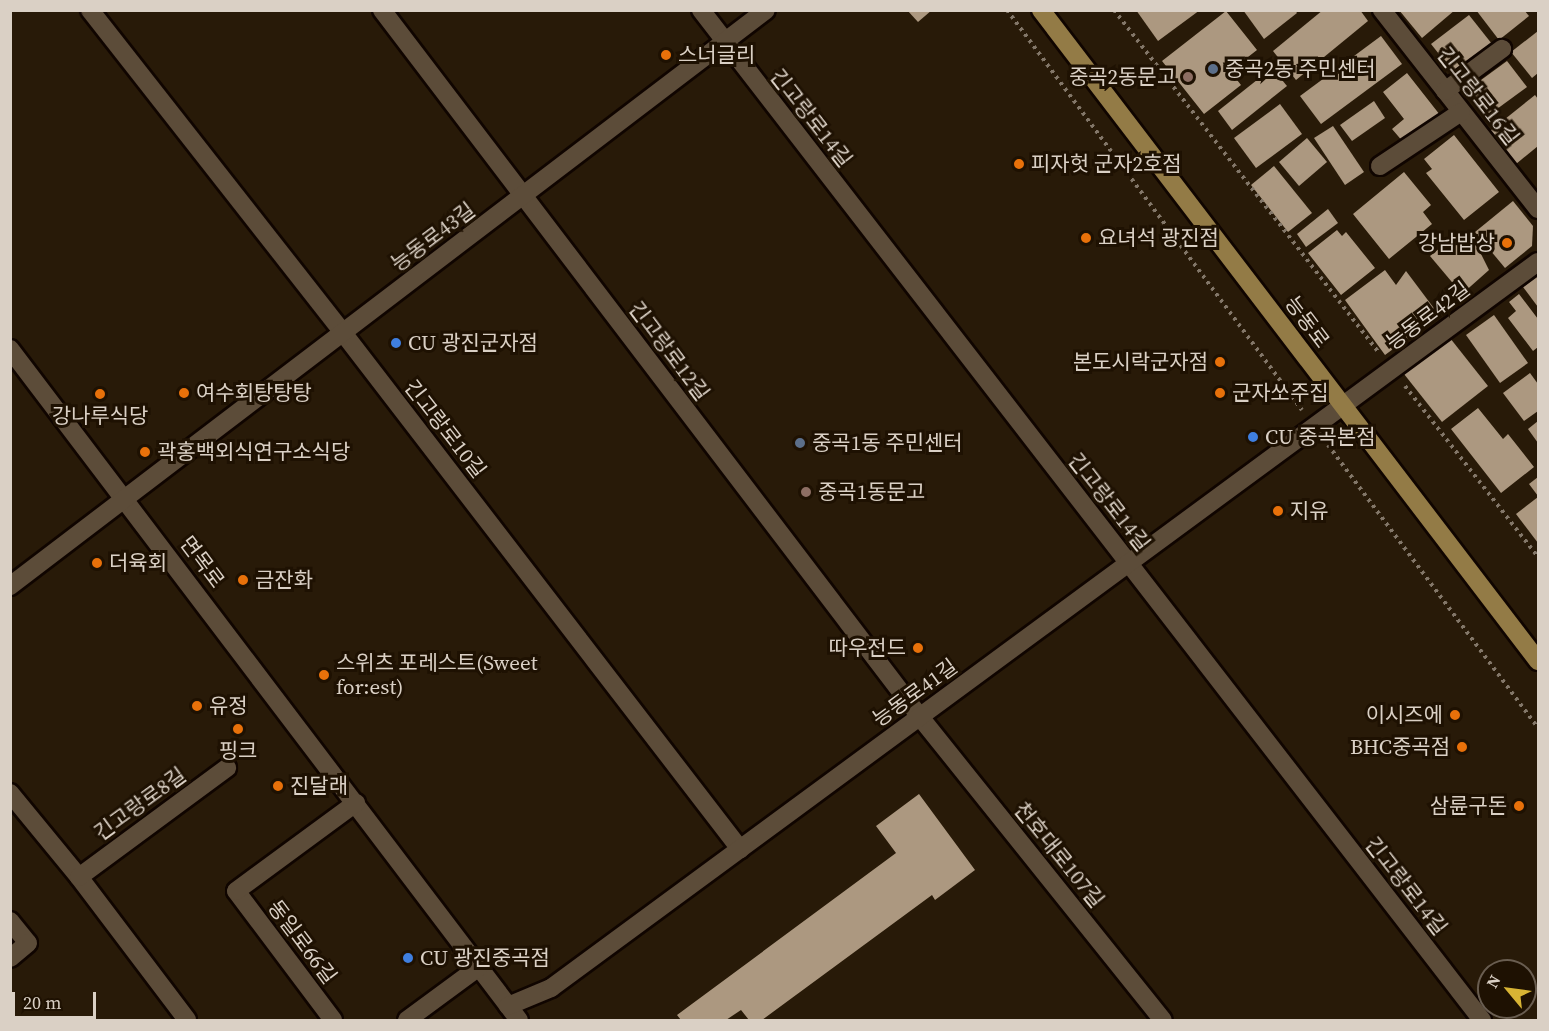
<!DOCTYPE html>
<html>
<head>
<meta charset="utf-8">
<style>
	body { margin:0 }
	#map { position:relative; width:1549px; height:1031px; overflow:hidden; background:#281a08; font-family:"Source Serif 4","Noto Sans KR",serif }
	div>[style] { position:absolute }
	.building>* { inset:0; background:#ac9880 }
	.path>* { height:4px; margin-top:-2px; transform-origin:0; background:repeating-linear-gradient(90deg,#837769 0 3px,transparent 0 7.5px) }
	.roads { filter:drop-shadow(2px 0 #100500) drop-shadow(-2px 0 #100500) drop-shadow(0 2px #100500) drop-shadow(0 -2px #100500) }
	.minor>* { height:18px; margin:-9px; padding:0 9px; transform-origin:9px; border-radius:9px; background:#5c4c39 }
	.major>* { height:18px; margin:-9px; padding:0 9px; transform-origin:9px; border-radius:9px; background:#937b46 }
	.dots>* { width:16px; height:16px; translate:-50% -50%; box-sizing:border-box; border:3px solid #1e1102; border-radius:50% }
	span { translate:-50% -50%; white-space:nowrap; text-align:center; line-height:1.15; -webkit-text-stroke:6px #1e1102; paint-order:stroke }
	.poi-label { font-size:21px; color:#dad0c5 }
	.left { translate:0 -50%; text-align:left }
	.right { translate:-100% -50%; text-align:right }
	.street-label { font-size:21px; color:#dad0c5 }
	.frame { position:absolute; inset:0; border:12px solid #dad0c5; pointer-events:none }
	.north { position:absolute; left:1477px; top:959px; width:60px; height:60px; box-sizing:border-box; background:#1e1102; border:2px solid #695d50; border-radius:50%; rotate:299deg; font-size:16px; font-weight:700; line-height:24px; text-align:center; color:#dad0c5 }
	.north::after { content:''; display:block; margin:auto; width:21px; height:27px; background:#d8b434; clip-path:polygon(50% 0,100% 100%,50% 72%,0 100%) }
	.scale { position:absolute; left:12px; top:992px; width:84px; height:27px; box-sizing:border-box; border:3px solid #dad0c5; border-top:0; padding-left:8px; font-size:18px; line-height:21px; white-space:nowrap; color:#dad0c5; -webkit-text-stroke:4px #1e1102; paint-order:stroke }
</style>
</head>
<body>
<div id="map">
	<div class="building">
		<div style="clip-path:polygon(907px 10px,932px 10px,918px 22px)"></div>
		<div style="clip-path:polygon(1136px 10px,1200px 10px,1158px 41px)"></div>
		<div style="clip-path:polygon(1243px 10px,1295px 10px,1297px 13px,1264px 39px)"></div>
		<div style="clip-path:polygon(1323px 10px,1360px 10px,1368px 21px,1296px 80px,1273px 51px)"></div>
		<div style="clip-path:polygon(1399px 10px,1455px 10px,1422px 38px)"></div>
		<div style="clip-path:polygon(1476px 10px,1524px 10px,1529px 16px,1499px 40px)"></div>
		<div style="clip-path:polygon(1226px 11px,1257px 50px,1230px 71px,1241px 85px,1204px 114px,1162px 61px)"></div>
		<div style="clip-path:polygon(1469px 15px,1492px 44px,1454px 73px,1431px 44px)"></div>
		<div style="clip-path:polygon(1538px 31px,1538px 73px,1532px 78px,1511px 52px)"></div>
		<div style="clip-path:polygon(1381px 36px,1402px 64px,1321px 124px,1300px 96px)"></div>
		<div style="clip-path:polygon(1507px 61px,1527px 87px,1486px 117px,1466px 91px)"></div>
		<div style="clip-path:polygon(1272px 68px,1287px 86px,1232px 130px,1218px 111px)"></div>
		<div style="clip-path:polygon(1407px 73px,1440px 115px,1404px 143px,1392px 129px,1404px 119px,1383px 92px)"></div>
		<div style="clip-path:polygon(1535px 95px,1538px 99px,1538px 146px,1516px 164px,1490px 131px)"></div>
		<div style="clip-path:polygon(1374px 101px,1385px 118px,1352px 141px,1340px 125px)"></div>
		<div style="clip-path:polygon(1280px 104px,1302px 134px,1256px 168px,1234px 138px)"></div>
		<div style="clip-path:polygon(1333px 126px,1364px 172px,1345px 185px,1314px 138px)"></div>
		<div style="clip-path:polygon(1454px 135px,1499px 192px,1464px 220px,1426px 173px,1432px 169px,1424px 159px)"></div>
		<div style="clip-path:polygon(1307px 138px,1327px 162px,1299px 186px,1279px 162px)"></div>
		<div style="clip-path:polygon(1274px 166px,1312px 213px,1288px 232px,1251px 185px)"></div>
		<div style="clip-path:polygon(1404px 172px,1431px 205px,1423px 212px,1432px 224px,1389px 259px,1353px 214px)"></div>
		<div style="clip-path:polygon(1513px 201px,1533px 226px,1532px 246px,1505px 268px,1475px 232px)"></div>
		<div style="clip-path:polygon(1328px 209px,1338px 223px,1306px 247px,1297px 234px)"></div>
		<div style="clip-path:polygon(1337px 230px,1342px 236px,1346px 232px,1375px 268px,1341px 295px,1308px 253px)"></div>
		<div style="clip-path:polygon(1456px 235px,1473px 238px,1489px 270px,1462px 294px,1430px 256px)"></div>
		<div style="clip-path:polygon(1385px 270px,1396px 285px,1406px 271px,1439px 315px,1385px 355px,1345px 300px)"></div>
		<div style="clip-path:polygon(1538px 275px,1538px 307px,1523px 287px)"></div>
		<div style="clip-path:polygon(1519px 294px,1538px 319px,1538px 347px,1533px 351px,1508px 318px,1516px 311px,1509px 302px)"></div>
		<div style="clip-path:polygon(1494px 315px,1528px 363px,1500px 383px,1466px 335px)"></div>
		<div style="clip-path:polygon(1450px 338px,1488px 386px,1442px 422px,1404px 374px)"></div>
		<div style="clip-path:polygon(1530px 373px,1538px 384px,1538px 411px,1524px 421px,1503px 393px)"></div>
		<div style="clip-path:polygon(1478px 408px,1503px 439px,1508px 434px,1534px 467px,1501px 493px,1451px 429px)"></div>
		<div style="clip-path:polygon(1538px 421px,1538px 443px,1528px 429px)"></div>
		<div style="clip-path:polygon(1538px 477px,1538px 496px,1529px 484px)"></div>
		<div style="clip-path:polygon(1538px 497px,1538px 543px,1516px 514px)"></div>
		<div style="clip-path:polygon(919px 794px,975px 870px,935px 900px,932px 895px,762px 1020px,749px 1020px,741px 1010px,726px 1020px,681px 1020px,677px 1015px,896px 853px,876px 826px)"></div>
	</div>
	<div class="path">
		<div style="left:1007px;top:10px;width:497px;rotate:53.6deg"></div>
		<div style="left:1114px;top:10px;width:431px;rotate:52.3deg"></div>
		<div style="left:1405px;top:386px;width:217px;rotate:52.1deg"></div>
		<div style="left:1328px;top:445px;width:352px;rotate:53.4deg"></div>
	</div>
	<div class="roads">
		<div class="minor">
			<div style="left:90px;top:10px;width:412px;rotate:51.9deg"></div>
			<div style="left:344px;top:334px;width:650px;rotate:52.44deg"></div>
			<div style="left:382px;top:10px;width:888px;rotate:52.73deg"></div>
			<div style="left:920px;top:717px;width:388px;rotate:51.3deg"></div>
			<div style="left:701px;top:10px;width:1277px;rotate:52.29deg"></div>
			<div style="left:1382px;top:10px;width:253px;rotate:51.9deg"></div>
			<div style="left:1445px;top:91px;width:71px;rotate:-36.4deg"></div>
			<div style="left:1380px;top:166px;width:97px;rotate:-33.7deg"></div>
			<div style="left:10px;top:349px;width:842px;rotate:52.82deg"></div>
			<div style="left:10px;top:586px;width:950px;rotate:-37.3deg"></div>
			<div style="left:10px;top:793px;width:109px;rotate:50.6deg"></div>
			<div style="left:79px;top:877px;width:179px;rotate:52.9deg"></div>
			<div style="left:79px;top:877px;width:184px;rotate:-36.4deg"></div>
			<div style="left:10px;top:921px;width:28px;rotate:51deg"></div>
			<div style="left:28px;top:943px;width:23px;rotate:140deg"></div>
			<div style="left:508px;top:1006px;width:47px;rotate:-22.7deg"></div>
			<div style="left:551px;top:988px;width:1225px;rotate:-36.34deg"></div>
			<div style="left:333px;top:1020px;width:161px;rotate:-126.9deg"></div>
			<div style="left:236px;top:891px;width:149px;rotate:-36.3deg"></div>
			<div style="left:407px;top:1020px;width:89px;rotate:-36.4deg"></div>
		</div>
		<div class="major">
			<div style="left:1041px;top:10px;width:819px;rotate:52.64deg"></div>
		</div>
	</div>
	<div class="dots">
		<div style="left:666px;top:55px;background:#e8710a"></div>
		<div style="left:1213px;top:69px;background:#5c6f8a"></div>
		<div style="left:1188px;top:77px;background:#8d6e63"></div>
		<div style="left:1019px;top:164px;background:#e8710a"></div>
		<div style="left:1086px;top:238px;background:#e8710a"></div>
		<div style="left:1507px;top:243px;background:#e8710a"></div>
		<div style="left:396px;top:343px;background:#3f7fe0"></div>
		<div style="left:1220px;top:362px;background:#e8710a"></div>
		<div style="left:184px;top:393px;background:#e8710a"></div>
		<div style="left:1220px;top:393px;background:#e8710a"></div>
		<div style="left:100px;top:394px;background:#e8710a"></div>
		<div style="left:1253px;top:437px;background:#3f7fe0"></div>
		<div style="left:800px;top:443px;background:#5c6f8a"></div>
		<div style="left:145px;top:452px;background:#e8710a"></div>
		<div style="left:806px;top:492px;background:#8d6e63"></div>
		<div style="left:1278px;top:511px;background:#e8710a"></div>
		<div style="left:97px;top:563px;background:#e8710a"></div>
		<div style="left:243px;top:580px;background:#e8710a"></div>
		<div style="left:918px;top:648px;background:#e8710a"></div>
		<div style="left:324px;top:675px;background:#e8710a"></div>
		<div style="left:197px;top:706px;background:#e8710a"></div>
		<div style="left:1455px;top:715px;background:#e8710a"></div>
		<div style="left:238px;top:729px;background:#e8710a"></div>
		<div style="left:1462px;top:747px;background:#e8710a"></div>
		<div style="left:278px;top:786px;background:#e8710a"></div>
		<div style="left:1519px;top:806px;background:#e8710a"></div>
		<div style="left:408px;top:958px;background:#3f7fe0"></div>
	</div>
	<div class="poi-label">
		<span class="left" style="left:678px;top:55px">스너글리</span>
		<span class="left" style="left:1225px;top:69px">중곡2동 주민센터</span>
		<span class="right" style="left:1176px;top:77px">중곡2동문고</span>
		<span class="left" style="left:1031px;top:164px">피자헛 군자2호점</span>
		<span class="left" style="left:1098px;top:238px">요녀석 광진점</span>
		<span class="right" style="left:1495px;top:243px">강남밥상</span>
		<span class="left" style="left:408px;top:343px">CU 광진군자점</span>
		<span class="right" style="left:1208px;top:362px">본도시락군자점</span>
		<span class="left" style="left:196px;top:393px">여수회탕탕탕</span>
		<span class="left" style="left:1232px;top:393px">군자쏘주집</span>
		<span style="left:100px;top:416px">강나루식당</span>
		<span class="left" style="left:1265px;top:437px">CU 중곡본점</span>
		<span class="left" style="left:812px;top:443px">중곡1동 주민센터</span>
		<span class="left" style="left:157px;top:452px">곽홍백외식연구소식당</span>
		<span class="left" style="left:818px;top:492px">중곡1동문고</span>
		<span class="left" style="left:1290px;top:511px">지유</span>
		<span class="left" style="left:109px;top:563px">더육회</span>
		<span class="left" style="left:255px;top:580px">금잔화</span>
		<span class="right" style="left:906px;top:648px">따우전드</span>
		<span class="left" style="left:336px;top:675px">스위츠 포레스트(Sweet<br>for:est)</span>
		<span class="left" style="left:209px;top:706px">유정</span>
		<span class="right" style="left:1443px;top:715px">이시즈에</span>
		<span class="right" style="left:1450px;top:747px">BHC중곡점</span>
		<span style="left:238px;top:751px">핑크</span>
		<span class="left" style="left:290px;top:786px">진달래</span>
		<span class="right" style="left:1507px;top:806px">삼륜구돈</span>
		<span class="left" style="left:420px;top:958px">CU 광진중곡점</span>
	</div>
	<div class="street-label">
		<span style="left:1478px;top:96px;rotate:52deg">긴고랑로16길</span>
		<span style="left:811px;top:118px;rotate:52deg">긴고랑로14길</span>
		<span style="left:433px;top:237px;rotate:-37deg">능동로43길</span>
		<span style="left:1428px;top:316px;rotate:-37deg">능동로42길</span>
		<span style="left:1307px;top:322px;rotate:53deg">능동로</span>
		<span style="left:669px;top:351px;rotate:53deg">긴고랑로12길</span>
		<span style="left:445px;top:429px;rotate:52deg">긴고랑로10길</span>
		<span style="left:1109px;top:502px;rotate:52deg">긴고랑로14길</span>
		<span style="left:202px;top:562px;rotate:53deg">면목로</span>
		<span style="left:915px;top:693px;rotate:-36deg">능동로41길</span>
		<span style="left:140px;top:804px;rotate:-36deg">긴고랑로8길</span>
		<span style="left:1059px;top:855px;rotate:51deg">천호대로107길</span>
		<span style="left:1406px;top:886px;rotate:52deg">긴고랑로14길</span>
		<span style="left:302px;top:942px;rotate:53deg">동일로66길</span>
	</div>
	<div class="frame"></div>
	<div class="north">N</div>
	<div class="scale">20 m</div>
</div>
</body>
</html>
